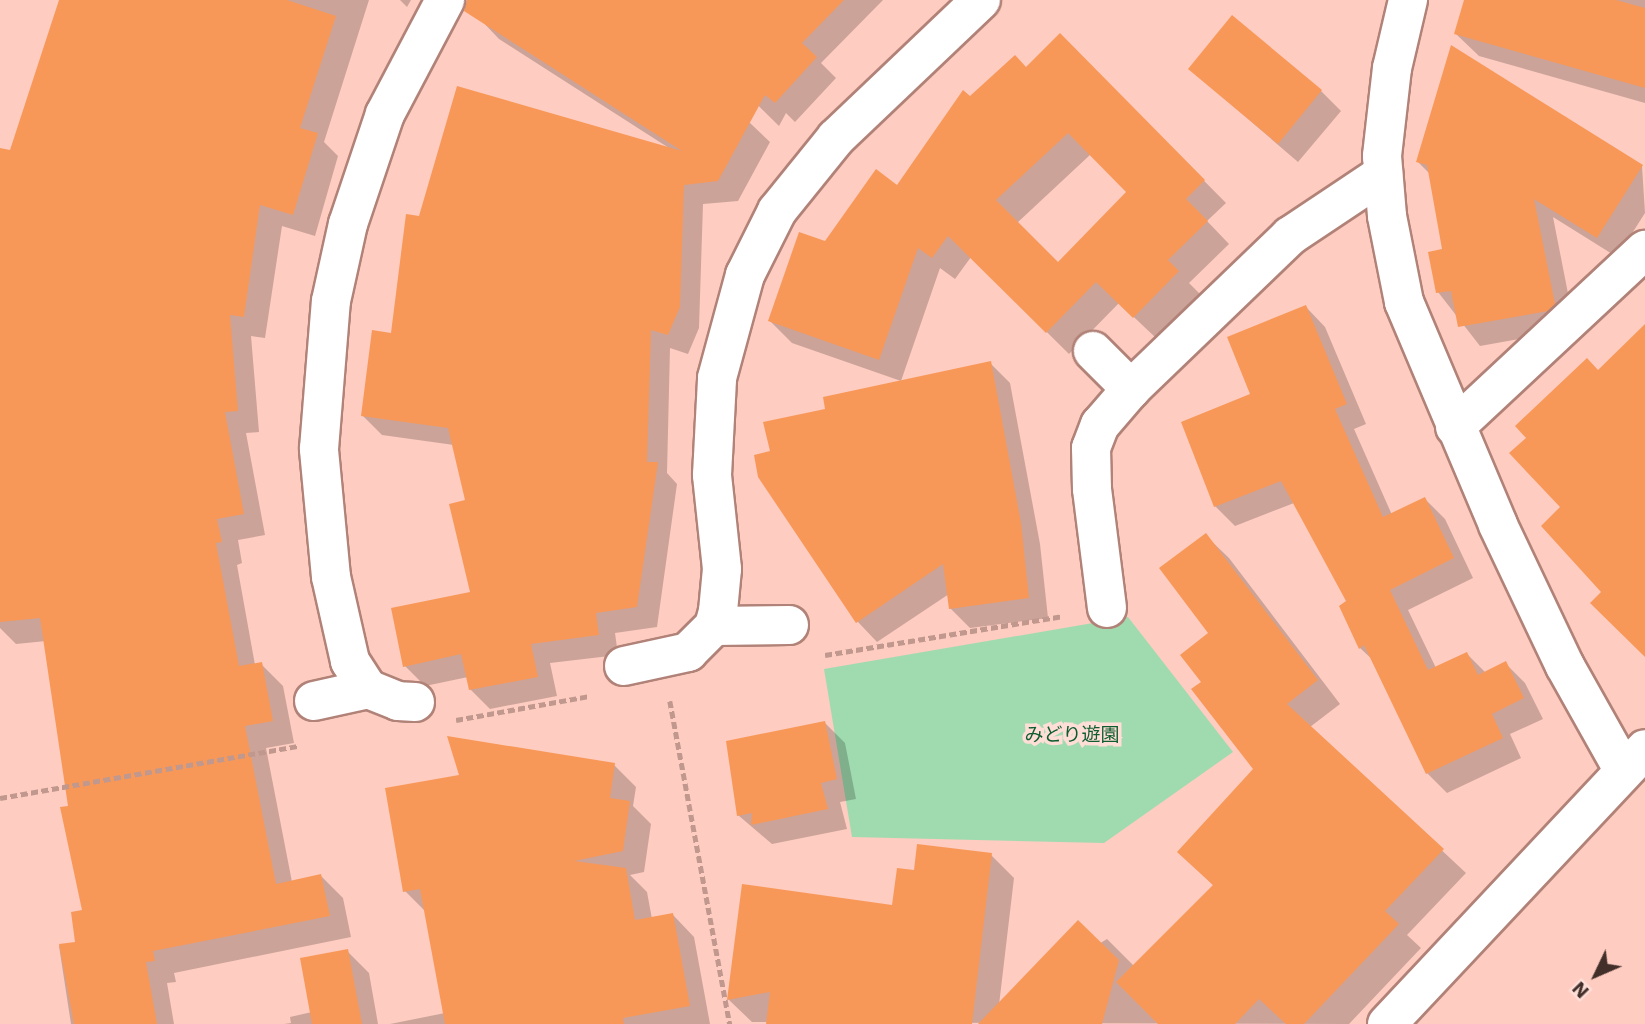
<!DOCTYPE html>
<html>
<head>
<meta charset="utf-8">
<style>
	body { margin:0 }
	#map { position:relative; width:1645px; height:1024px; overflow:hidden; background:#feccc0; font-family:"Work Sans","Noto Sans JP",sans-serif }
	div>[style] { position:absolute }
	.green>* { inset:0; background:#a0dbb0 }
	.shadow>* { inset:0; background:#0003 }
	.building>* { inset:0; background:#f89858 }
	.path>* { height:4.5px; margin-top:-2.25px; transform-origin:0; background:repeating-linear-gradient(90deg,#c0988e 0 7px,transparent 0 10.5px) }
	.roads { filter:drop-shadow(2px 0 #b18278) drop-shadow(-2px 0 #b18278) drop-shadow(0 2px #b18278) drop-shadow(0 -2px #b18278) }
	.street>* { height:38px; margin:-19px; padding:0 19px; transform-origin:19px; border-radius:19px; background:#fff }
	span { translate:-50% -50%; white-space:nowrap; text-align:center; line-height:1.15; -webkit-text-stroke:7px #feded7; paint-order:stroke }
	.park-label { font-size:19px; color:#0d5c30 }
	.north { position:absolute; left:1561px; top:940px; width:70px; height:70px; -webkit-text-stroke:5px #feded7; paint-order:stroke; rotate:226deg; font-size:19px; font-weight:700; line-height:28px; text-align:center; color:#422f2a }
	.north::after { content:''; display:block; margin:auto; width:24px; height:32px; background:#422f2a; clip-path:polygon(50% 0,100% 100%,50% 72%,0 100%) }
</style>
</head>
<body>
<div id="map">
	<div class="green">
		<div style="clip-path:polygon(1128px 617px,1233px 752px,1104px 843px,852px 837px,824px 669px)"></div>
	</div>
	<div class="shadow">
		<div style="clip-path:polygon(61px 0,369px 0,324px 142px,338px 156px,315px 236px,282px 226px,265px 338px,251px 336px,259px 432px,246px 433px,265px 535px,238px 540px,242px 563px,237px 565px,255px 665px,261px 664px,283px 686px,294px 743px,266px 748px,292px 882px,321px 876px,343px 898px,351px 937px,174px 973px,176px 982px,167px 983px,174px 1024px,71px 1024px,59px 946px,77px 943px,84px 911px,46px 641px,16px 644px,0 628px,0 157px,11px 152px)"></div>
		<div style="clip-path:polygon(400px 0,411px 0,407px 7px)"></div>
		<div style="clip-path:polygon(492px 0,554px 0,750px 123px,770px 142px,738px 201px,703px 204px,699px 328px,688px 354px,670px 348px,667px 473px,677px 484px,657px 627px,615px 633px,618px 655px,550px 663px,557px 696px,490px 709px,470px 689px,468px 677px,425px 686px,405px 666px,472px 594px,467px 501px,454px 445px,382px 435px,362px 415px,392px 335px,420px 218px,669px 148px,499px 39px,480px 19px)"></div>
		<div style="clip-path:polygon(651px 0,883px 0,821px 63px,836px 78px,795px 122px,786px 113px,779px 126px)"></div>
		<div style="clip-path:polygon(1466px 0,1645px 0,1645px 103px,1479px 56px,1456px 34px)"></div>
		<div style="clip-path:polygon(evenodd,1060px 35px,1226px 203px,1207px 221px,1229px 244px,1189px 283px,1200px 294px,1156px 338px,1119px 303px,1069px 354px,971px 257px,955px 279px,940px 268px,901px 381px,792px 343px,770px 321px,825px 243px,897px 187px,970px 99px,1026px 69px,1060px 35px,1091px 154px,1129px 192px,1059px 264px,1017px 223px,1091px 154px)"></div>
		<div style="clip-path:polygon(1190px 69px,1321px 91px,1341px 111px,1298px 162px)"></div>
		<div style="clip-path:polygon(1418px 162px,1642px 166px,1645px 213px,1617px 257px,1553px 217px,1574px 324px,1568px 330px,1480px 346px,1438px 292px,1444px 251px,1430px 174px)"></div>
		<div style="clip-path:polygon(1306px 307px,1325px 327px,1366px 424px,1354px 429px,1392px 515px,1425px 499px,1445px 519px,1473px 578px,1408px 610px,1436px 668px,1467px 654px,1486px 673px,1505px 663px,1525px 683px,1543px 719px,1510px 734px,1521px 758px,1447px 793px,1427px 773px,1375px 662px,1360px 648px,1348px 602px,1294px 503px,1235px 526px,1215px 506px,1253px 395px)"></div>
		<div style="clip-path:polygon(990px 363px,1010px 383px,1040px 544px,1048px 618px,970px 628px,950px 608px,949px 594px,877px 642px,858px 622px,760px 476px,772px 452px,827px 410px)"></div>
		<div style="clip-path:polygon(1205px 535px,1229px 558px,1340px 704px,1310px 727px,1466px 873px,1407px 935px,1421px 948px,1349px 1024px,752px 1022px,728px 999px,894px 907px,916px 872px,991px 855px,1014px 878px,999px 1005px,1107px 939px,1134px 966px,1214px 886px,1179px 852px,1255px 769px,1203px 682px,1211px 634px)"></div>
		<div style="clip-path:polygon(825px 723px,845px 743px,856px 799px,840px 802px,847px 829px,772px 844px,738px 815px)"></div>
		<div style="clip-path:polygon(614px 765px,636px 787px,633px 806px,651px 824px,644px 872px,630px 875px,647px 892px,652px 919px,673px 915px,694px 937px,710px 1024px,390px 1024px,445px 1013px,426px 912px,405px 891px)"></div>
		<div style="clip-path:polygon(347px 951px,369px 973px,378px 1024px,284px 1024px,291px 1023px,290px 1017px,312px 1012px)"></div>
	</div>
	<div class="building">
		<div style="clip-path:polygon(59px 0,287px 0,336px 16px,300px 128px,318px 133px,293px 215px,260px 205px,244px 317px,230px 315px,238px 411px,225px 412px,244px 514px,217px 519px,222px 542px,216px 543px,239px 666px,262px 662px,273px 721px,245px 726px,276px 884px,321px 874px,330px 916px,153px 951px,155px 961px,146px 962px,157px 1024px,74px 1024px,59px 944px,75px 942px,71px 912px,82px 910px,60px 807px,68px 806px,40px 618px,0 622px,0 148px,10px 150px)"></div>
		<div style="clip-path:polygon(467px 0,844px 0,802px 43px,817px 57px,775px 103px,765px 95px,718px 181px,684px 185px,680px 307px,668px 335px,651px 330px,647px 462px,658px 462px,637px 607px,596px 613px,599px 635px,531px 644px,538px 677px,469px 690px,461px 654px,403px 667px,391px 608px,470px 592px,449px 504px,465px 500px,448px 428px,361px 416px,372px 330px,391px 333px,406px 214px,419px 216px,457px 86px,682px 151px,464px 11px)"></div>
		<div style="clip-path:polygon(1464px 0,1616px 0,1645px 8px,1645px 88px,1454px 34px)"></div>
		<div style="clip-path:polygon(1232px 15px,1322px 90px,1278px 144px,1188px 69px)"></div>
		<div style="clip-path:polygon(evenodd,1060px 33px,1205px 180px,1186px 199px,1208px 221px,1168px 260px,1179px 271px,1133px 318px,1096px 282px,1046px 333px,948px 236px,932px 258px,918px 248px,879px 360px,768px 321px,799px 232px,825px 241px,876px 169px,897px 185px,963px 90px,970px 96px,1015px 55px,1026px 67px,1060px 33px,1068px 133px,1126px 192px,1058px 262px,996px 200px,1068px 133px)"></div>
		<div style="clip-path:polygon(1451px 45px,1643px 165px,1597px 238px,1534px 199px,1555px 304px,1548px 311px,1458px 327px,1451px 291px,1436px 293px,1428px 252px,1442px 249px,1427px 165px,1416px 162px)"></div>
		<div style="clip-path:polygon(1306px 305px,1347px 404px,1335px 409px,1383px 517px,1425px 497px,1454px 558px,1390px 590px,1428px 670px,1467px 652px,1478px 675px,1506px 661px,1524px 698px,1492px 714px,1503px 738px,1426px 774px,1364px 645px,1359px 649px,1339px 606px,1346px 601px,1281px 481px,1214px 507px,1181px 422px,1250px 394px,1227px 337px)"></div>
		<div style="clip-path:polygon(1645px 324px,1645px 657px,1590px 603px,1601px 592px,1541px 526px,1560px 507px,1509px 453px,1526px 438px,1515px 426px,1587px 358px,1598px 370px)"></div>
		<div style="clip-path:polygon(991px 361px,1021px 523px,1029px 598px,949px 609px,943px 564px,856px 623px,758px 477px,754px 455px,770px 451px,763px 422px,825px 409px,823px 397px)"></div>
		<div style="clip-path:polygon(1206px 533px,1318px 680px,1287px 704px,1444px 849px,1385px 911px,1399px 924px,1304px 1024px,1286px 1024px,1259px 999px,1235px 1024px,1158px 1024px,1116px 982px,1213px 885px,1177px 852px,1253px 769px,1191px 689px,1201px 682px,1180px 655px,1208px 633px,1159px 568px)"></div>
		<div style="clip-path:polygon(825px 721px,837px 779px,821px 783px,828px 809px,751px 825px,752px 813px,737px 816px,726px 741px)"></div>
		<div style="clip-path:polygon(447px 736px,615px 763px,610px 798px,630px 801px,623px 851px,574px 861px,626px 868px,635px 920px,673px 913px,690px 1006px,623px 1018px,624px 1024px,445px 1024px,420px 889px,403px 892px,385px 788px,459px 775px)"></div>
		<div style="clip-path:polygon(917px 844px,992px 853px,972px 1024px,766px 1024px,770px 992px,727px 1000px,742px 884px,892px 905px,897px 868px,914px 870px)"></div>
		<div style="clip-path:polygon(1078px 920px,1119px 960px,1102px 1024px,978px 1024px)"></div>
		<div style="clip-path:polygon(348px 949px,362px 1024px,312px 1024px,300px 958px)"></div>
	</div>
	<div class="path">
		<div style="left:825px;top:655px;width:240px;rotate:-9.3deg"></div>
		<div style="left:670px;top:701px;width:329px;rotate:79.5deg"></div>
		<div style="left:456px;top:720px;width:135px;rotate:-10.2deg"></div>
		<div style="left:0;top:798px;width:303px;rotate:-9.9deg"></div>
	</div>
	<div class="roads">
		<div class="street">
			<div style="left:1408px;top:0;width:70px;rotate:103.2deg"></div>
			<div style="left:1392px;top:68px;width:89px;rotate:96.5deg"></div>
			<div style="left:1382px;top:156px;width:60px;rotate:85.2deg"></div>
			<div style="left:1387px;top:216px;width:88px;rotate:78.8deg"></div>
			<div style="left:1404px;top:302px;width:242px;rotate:67.1deg"></div>
			<div style="left:1498px;top:525px;width:156px;rotate:64.6deg"></div>
			<div style="left:1565px;top:666px;width:120px;rotate:60.7deg"></div>
			<div style="left:1093px;top:351px;width:54px;rotate:45deg"></div>
			<div style="left:1455px;top:427px;width:260px;rotate:-43deg"></div>
			<div style="left:1107px;top:608px;width:120px;rotate:-97.2deg"></div>
			<div style="left:1092px;top:489px;width:41px;rotate:-91.4deg"></div>
			<div style="left:1091px;top:448px;width:25px;rotate:-69deg"></div>
			<div style="left:1100px;top:425px;width:48px;rotate:-49.3deg"></div>
			<div style="left:1131px;top:389px;width:221px;rotate:-43.9deg"></div>
			<div style="left:1290px;top:236px;width:112px;rotate:-33.7deg"></div>
			<div style="left:714px;top:626px;width:75px;rotate:-0.8deg"></div>
			<div style="left:624px;top:666px;width:66px;rotate:-12.3deg"></div>
			<div style="left:688px;top:652px;width:37px;rotate:-45deg"></div>
			<div style="left:714px;top:626px;width:16px;rotate:-75deg"></div>
			<div style="left:718px;top:611px;width:42px;rotate:-84.6deg"></div>
			<div style="left:722px;top:569px;width:95px;rotate:-96.1deg"></div>
			<div style="left:712px;top:475px;width:97px;rotate:-87deg"></div>
			<div style="left:717px;top:378px;width:107px;rotate:-74.8deg"></div>
			<div style="left:745px;top:275px;width:72px;rotate:-63.4deg"></div>
			<div style="left:777px;top:211px;width:94px;rotate:-51.1deg"></div>
			<div style="left:836px;top:138px;width:200px;rotate:-43.6deg"></div>
			<div style="left:314px;top:701px;width:55px;rotate:-12.5deg"></div>
			<div style="left:415px;top:702px;width:17px;rotate:-177deg"></div>
			<div style="left:398px;top:701px;width:32px;rotate:-158deg"></div>
			<div style="left:368px;top:689px;width:33px;rotate:-123deg"></div>
			<div style="left:350px;top:661px;width:86px;rotate:-102.7deg"></div>
			<div style="left:331px;top:577px;width:129px;rotate:-95.4deg"></div>
			<div style="left:319px;top:449px;width:148px;rotate:-85.4deg"></div>
			<div style="left:331px;top:301px;width:79px;rotate:-77.6deg"></div>
			<div style="left:348px;top:224px;width:116px;rotate:-71.4deg"></div>
			<div style="left:385px;top:114px;width:129px;rotate:-62.2deg"></div>
			<div style="left:1387px;top:1024px;width:377px;rotate:-46.8deg"></div>
		</div>
	</div>
	<div class="park-label">
		<span style="left:1072px;top:735px">みどり遊園</span>
	</div>
	<div class="north">N</div>
</div>
</body>
</html>
